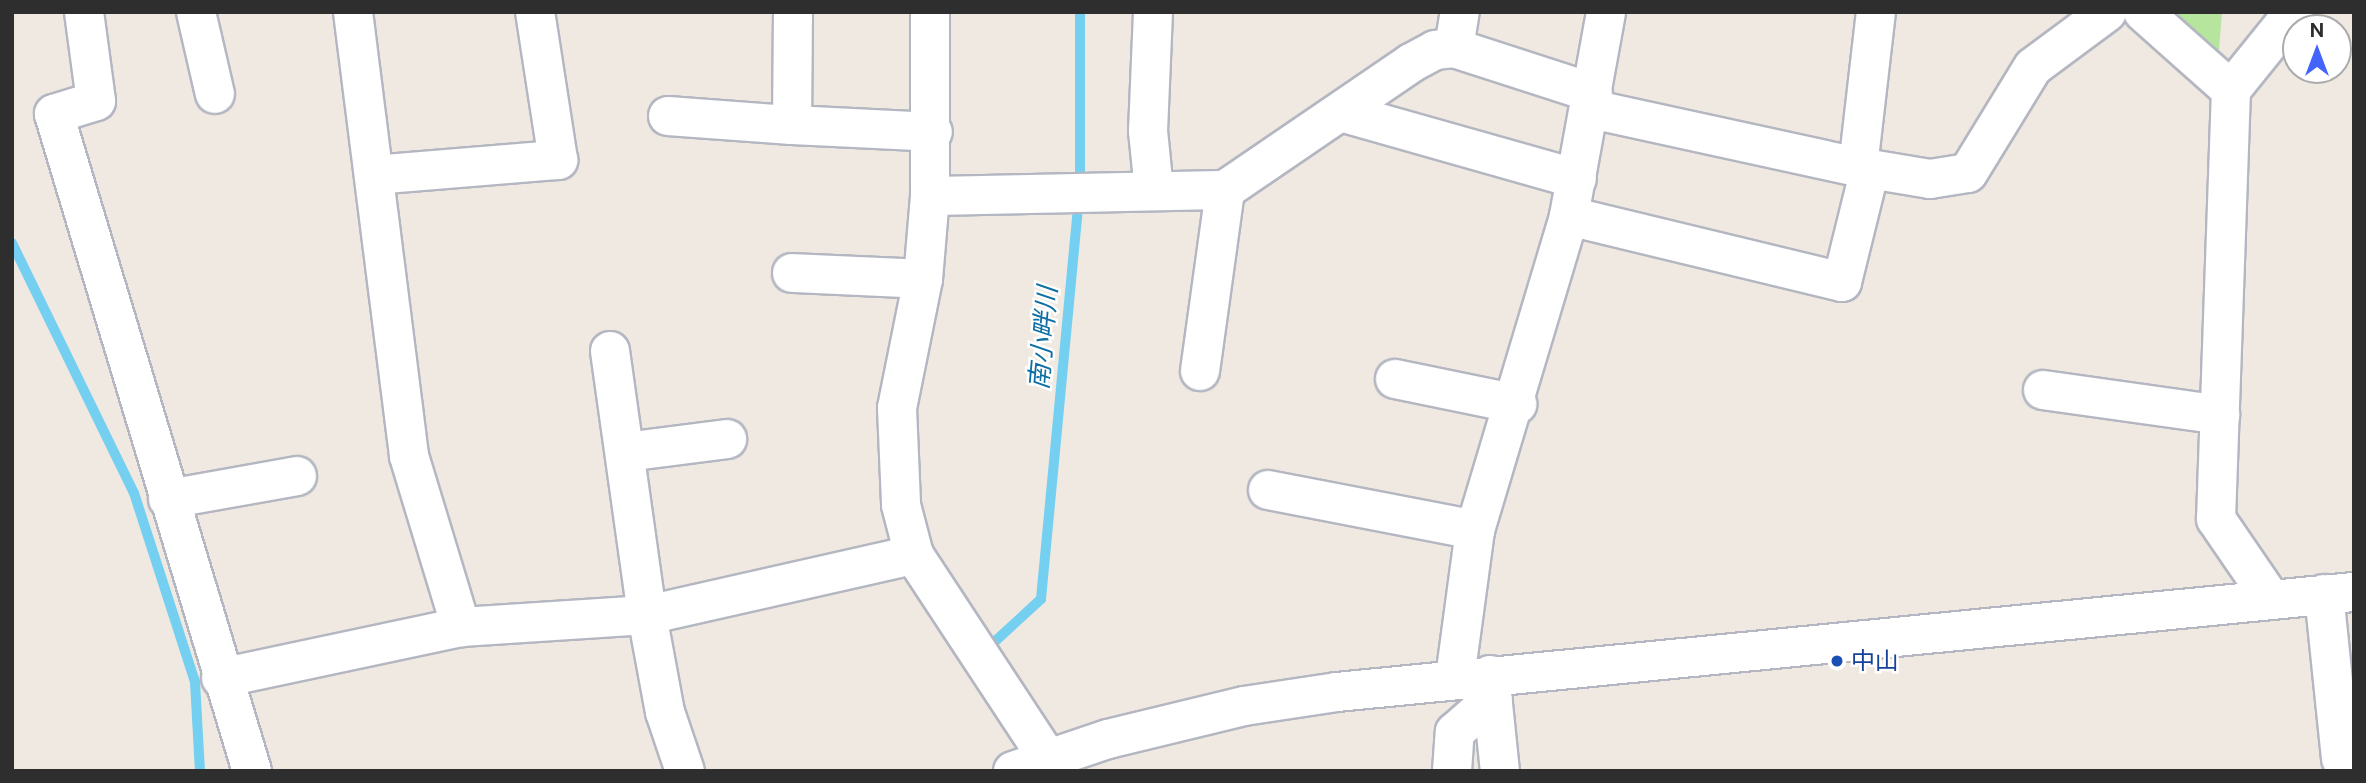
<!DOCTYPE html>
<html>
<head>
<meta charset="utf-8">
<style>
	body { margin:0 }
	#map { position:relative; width:2366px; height:783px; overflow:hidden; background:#efe9e1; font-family:"Public Sans","Noto Sans JP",sans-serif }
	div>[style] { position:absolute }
	.green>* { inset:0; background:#b6e59e }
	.stream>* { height:10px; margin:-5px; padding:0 5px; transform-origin:5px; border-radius:5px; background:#75cff0 }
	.roads { filter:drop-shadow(2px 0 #b4b7c1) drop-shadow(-2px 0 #b4b7c1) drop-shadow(0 2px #b4b7c1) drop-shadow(0 -2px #b4b7c1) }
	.minor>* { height:38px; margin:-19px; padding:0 19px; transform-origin:19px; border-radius:19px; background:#fff }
	.dots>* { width:19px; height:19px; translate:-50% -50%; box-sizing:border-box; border:4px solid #fff; border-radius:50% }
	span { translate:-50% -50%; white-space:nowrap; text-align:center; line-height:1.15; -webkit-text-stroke:5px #fff; paint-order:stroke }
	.transit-label { font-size:24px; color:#164399 }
	.left { translate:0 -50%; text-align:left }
	.water-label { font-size:26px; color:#0d6fa3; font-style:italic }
	.frame { position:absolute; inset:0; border:14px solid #2e2e2e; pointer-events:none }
	.north { position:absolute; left:2282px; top:14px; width:70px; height:70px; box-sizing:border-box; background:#fff; border:2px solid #ababab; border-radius:50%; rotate:0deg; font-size:19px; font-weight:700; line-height:28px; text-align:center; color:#2e2e2e }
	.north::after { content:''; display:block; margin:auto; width:24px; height:32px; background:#4264fb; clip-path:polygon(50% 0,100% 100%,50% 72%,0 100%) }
</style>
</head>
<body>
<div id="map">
	<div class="green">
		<div style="clip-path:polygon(2157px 12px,2222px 12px,2218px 62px)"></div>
	</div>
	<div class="stream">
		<div style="left:12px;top:243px;width:278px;rotate:64deg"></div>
		<div style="left:134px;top:493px;width:199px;rotate:72.1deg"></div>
		<div style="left:195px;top:682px;width:89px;rotate:86.8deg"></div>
		<div style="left:991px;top:645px;width:68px;rotate:-42.6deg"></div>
		<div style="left:1041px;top:599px;width:416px;rotate:-84.6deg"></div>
		<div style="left:1080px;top:185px;width:173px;rotate:-90deg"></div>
	</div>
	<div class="roads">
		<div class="minor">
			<div style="left:84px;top:12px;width:90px;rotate:82.3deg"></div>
			<div style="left:96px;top:101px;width:44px;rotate:162.8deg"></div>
			<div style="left:54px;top:114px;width:686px;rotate:73.23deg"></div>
			<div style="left:196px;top:12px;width:84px;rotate:77deg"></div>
			<div style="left:353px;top:12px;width:448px;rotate:82.8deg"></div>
			<div style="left:409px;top:456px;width:179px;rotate:73.1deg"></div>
			<div style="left:793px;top:12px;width:113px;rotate:90.5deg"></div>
			<div style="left:792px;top:125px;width:141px;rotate:2.8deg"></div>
			<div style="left:930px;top:12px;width:184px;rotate:90deg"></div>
			<div style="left:930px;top:196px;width:83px;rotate:94.8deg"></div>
			<div style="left:923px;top:279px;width:132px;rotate:101.4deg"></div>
			<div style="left:897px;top:408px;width:97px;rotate:87.6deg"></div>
			<div style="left:901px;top:505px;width:52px;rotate:75.4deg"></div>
			<div style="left:914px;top:555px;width:244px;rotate:56.7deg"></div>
			<div style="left:1153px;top:12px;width:119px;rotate:92.4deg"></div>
			<div style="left:1148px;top:131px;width:59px;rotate:84.2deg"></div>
			<div style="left:2143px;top:12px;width:118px;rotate:41.6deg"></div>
			<div style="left:2231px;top:90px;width:429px;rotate:92deg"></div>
			<div style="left:2216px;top:519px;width:96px;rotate:55.6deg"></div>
			<div style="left:1454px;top:48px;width:146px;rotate:17.9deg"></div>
			<div style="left:2231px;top:90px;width:100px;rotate:-51.1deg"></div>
			<div style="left:1591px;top:109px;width:273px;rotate:12.3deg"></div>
			<div style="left:1858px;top:167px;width:73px;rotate:9.5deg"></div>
			<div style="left:1930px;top:179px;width:38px;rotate:-9deg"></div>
			<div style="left:1968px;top:173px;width:124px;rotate:-58.5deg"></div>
			<div style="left:2033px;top:67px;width:92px;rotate:-36.6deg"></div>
			<div style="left:1344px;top:113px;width:242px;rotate:15.8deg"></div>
			<div style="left:668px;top:116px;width:124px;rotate:4.2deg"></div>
			<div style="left:1858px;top:167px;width:156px;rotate:-83.4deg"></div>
			<div style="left:374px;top:175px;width:185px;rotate:-4.7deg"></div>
			<div style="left:558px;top:160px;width:150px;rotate:-98.8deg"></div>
			<div style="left:930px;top:196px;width:295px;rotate:-1.2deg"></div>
			<div style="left:1225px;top:190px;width:225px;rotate:-34.3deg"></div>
			<div style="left:1411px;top:63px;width:27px;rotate:-28deg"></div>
			<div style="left:1435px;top:50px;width:19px;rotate:-6deg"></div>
			<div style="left:1454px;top:48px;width:36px;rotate:-81deg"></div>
			<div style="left:1569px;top:216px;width:281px;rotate:13.6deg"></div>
			<div style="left:1842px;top:282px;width:116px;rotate:-76.1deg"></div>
			<div style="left:792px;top:273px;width:131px;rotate:2.6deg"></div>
			<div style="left:610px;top:351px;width:267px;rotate:82deg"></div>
			<div style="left:647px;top:615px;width:99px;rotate:79.5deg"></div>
			<div style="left:665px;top:712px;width:62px;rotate:71.3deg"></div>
			<div style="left:1200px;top:371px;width:183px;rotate:-82.1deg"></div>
			<div style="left:1395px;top:379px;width:125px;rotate:11.6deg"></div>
			<div style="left:2043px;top:390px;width:179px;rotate:8deg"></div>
			<div style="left:626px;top:452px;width:102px;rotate:-7.3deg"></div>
			<div style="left:1268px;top:490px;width:211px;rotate:10.9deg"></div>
			<div style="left:168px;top:499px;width:131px;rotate:-10.1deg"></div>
			<div style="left:2324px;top:594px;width:166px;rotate:84.1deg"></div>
			<div style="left:1490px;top:675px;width:97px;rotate:84.1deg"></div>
			<div style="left:221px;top:678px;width:245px;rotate:-12deg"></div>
			<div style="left:461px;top:627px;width:186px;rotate:-3.7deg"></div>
			<div style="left:647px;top:615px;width:274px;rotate:-12.7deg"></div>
			<div style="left:1455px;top:678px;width:149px;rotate:-82.3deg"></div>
			<div style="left:1475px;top:530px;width:328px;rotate:-73.3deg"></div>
			<div style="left:1569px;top:216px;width:207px;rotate:-79.7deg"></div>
			<div style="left:1013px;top:771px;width:100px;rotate:-18.6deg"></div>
			<div style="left:1108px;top:739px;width:140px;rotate:-13.6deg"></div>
			<div style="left:1244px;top:706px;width:94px;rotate:-8.6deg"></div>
			<div style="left:1337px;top:692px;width:1022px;rotate:-5.62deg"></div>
			<div style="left:1452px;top:771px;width:39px;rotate:-86deg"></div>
			<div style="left:1455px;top:732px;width:50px;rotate:-41deg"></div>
		</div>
	</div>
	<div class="dots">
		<div style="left:1837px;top:661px;background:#1a4fb4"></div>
	</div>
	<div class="transit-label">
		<span class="left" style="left:1851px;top:661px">中山</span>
	</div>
	<div class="water-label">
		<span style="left:1043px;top:338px;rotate:-85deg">南小畔川</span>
	</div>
	<div class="frame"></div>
	<div class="north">N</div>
</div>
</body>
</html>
